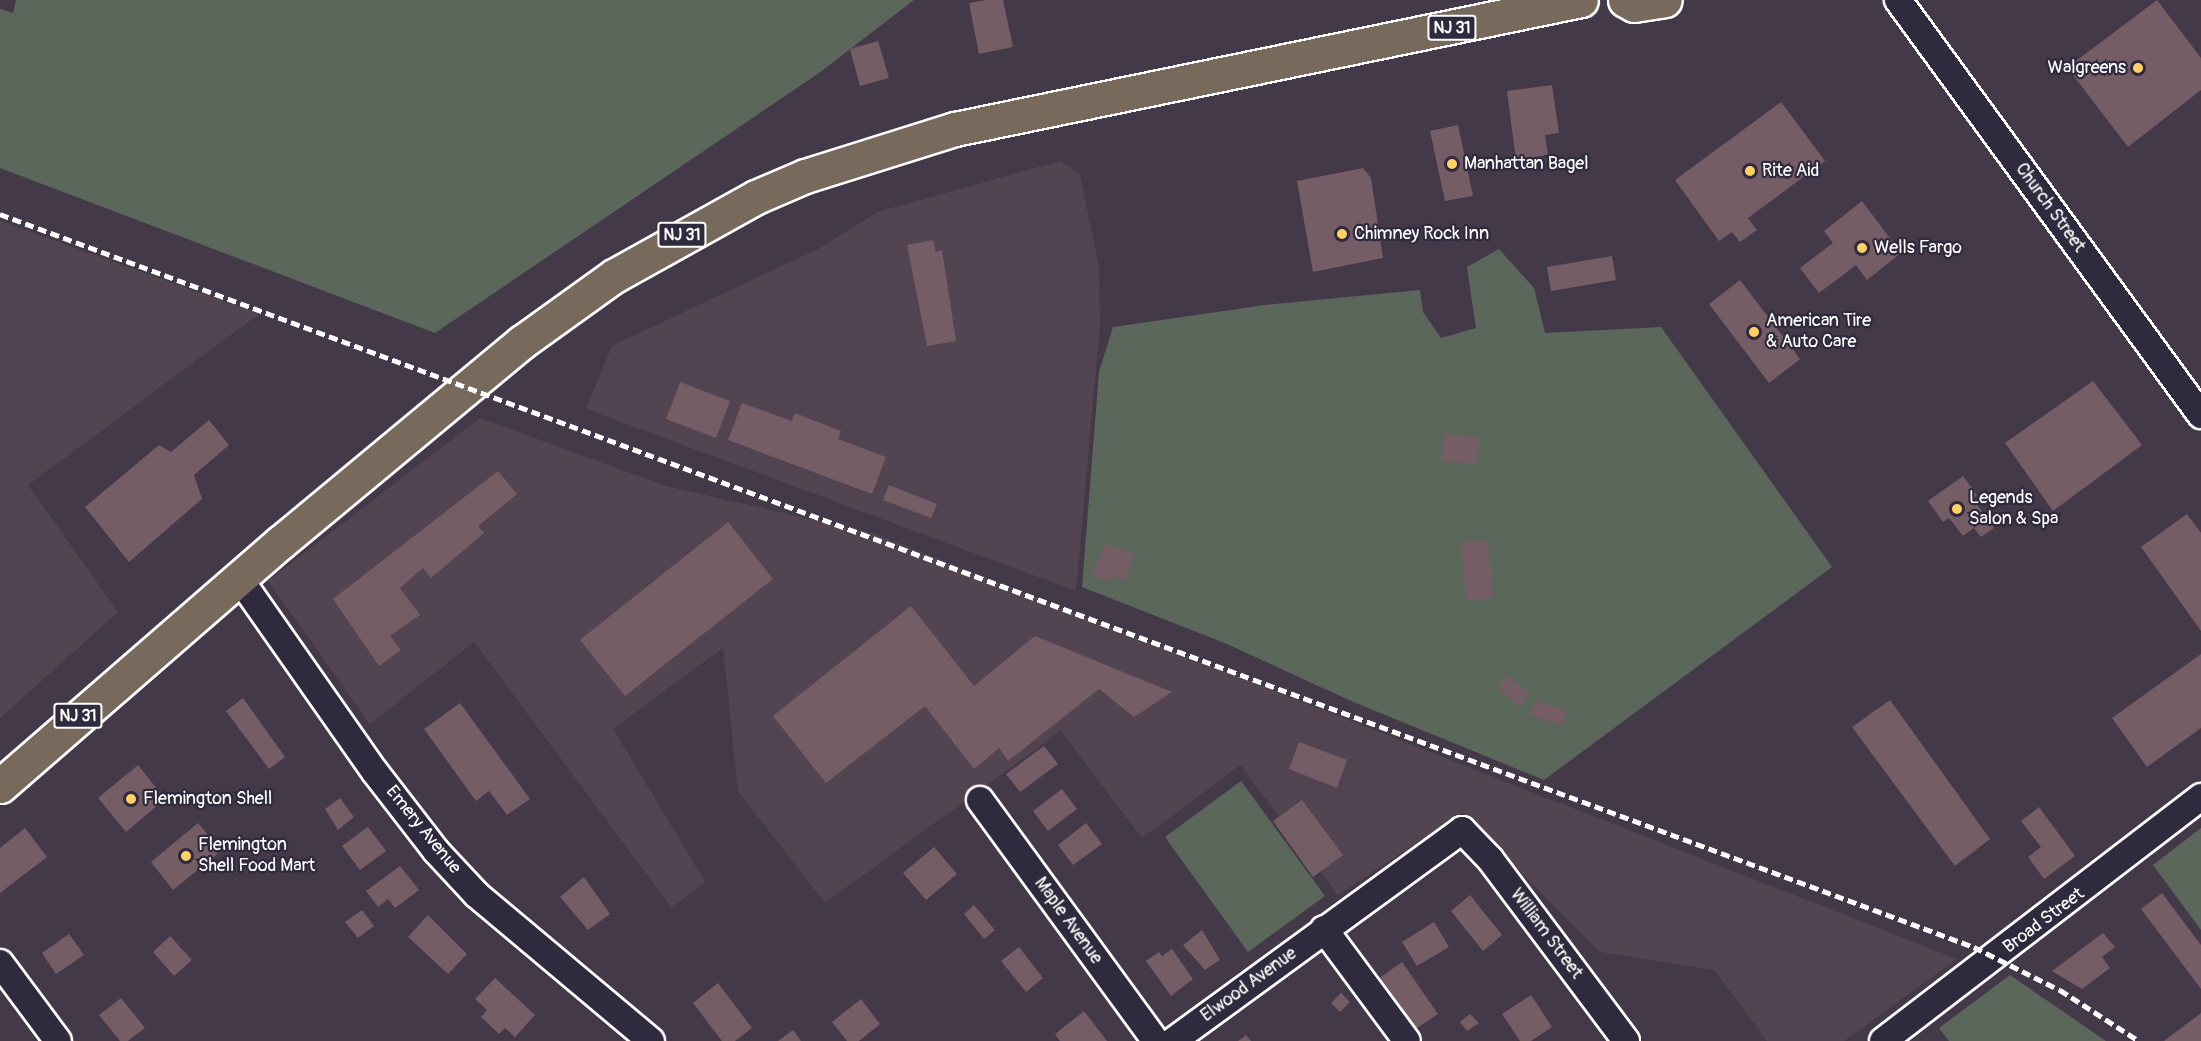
<!DOCTYPE html>
<html>
<head>
<meta charset="utf-8">
<style>
	body { margin:0 }
	#map { position:relative; width:2201px; height:1041px; overflow:hidden; background:#443949; font-family:Pangolin,sans-serif }
	div>[style] { position:absolute }
	.built>* { inset:0; background:#534452 }
	.green>* { inset:0; background:#5c675b }
	.building>* { inset:0; background:#755d66 }
	.roads { filter:drop-shadow(2px 0 #fff) drop-shadow(-2px 0 #fff) drop-shadow(0 2px #fff) drop-shadow(0 -2px #fff) }
	.minor>* { height:26px; margin:-13px; padding:0 13px; transform-origin:13px; border-radius:13px; background:#2f2a3d }
	.highway>* { height:33px; margin:-16.5px; padding:0 16.5px; transform-origin:16.5px; border-radius:16.5px; background:#77695c }
	.rail>* { height:4.5px; margin-top:-2.25px; transform-origin:0; background:repeating-linear-gradient(90deg,#fff 0 9px,transparent 0 13.5px) }
	.dots>* { width:16px; height:16px; translate:-50% -50%; box-sizing:border-box; border:3px solid #2f2a3d; border-radius:50% }
	span { translate:-50% -50%; white-space:nowrap; text-align:center; line-height:1.15; -webkit-text-stroke:4.5px #2f2a3d; paint-order:stroke }
	.shield-label span { padding:2px 4px; background:#2f2a3d; border:2px solid; border-radius:4px; -webkit-text-stroke-width:0 }
	.shield-label { font-size:16px; color:#fff; font-weight:700 }
	.poi-label { font-size:18px; color:#fff }
	.right { translate:-100% -50%; text-align:right }
	.left { translate:0 -50%; text-align:left }
	.street-label { font-size:18px; color:#fff }
</style>
</head>
<body>
<div id="map">
	<div class="built">
		<div style="clip-path:polygon(1060px 161px,1080px 174px,1099px 267px,1100px 325px,1076px 591px,586px 409px,612px 346px,822px 247px,877px 212px)"></div>
		<div style="clip-path:polygon(0 221px,259px 314px,28px 485px,118px 612px,0 718px)"></div>
		<div style="clip-path:polygon(480px 418px,666px 486px,875px 534px,1957px 959px,1844px 1041px,1767px 1041px,1714px 970px,1600px 952px,1462px 813px,1338px 895px,1240px 765px,1142px 838px,1061px 731px,825px 903px,738px 791px,723px 648px,613px 729px,705px 882px,672px 908px,474px 642px,370px 724px,268px 581px)"></div>
	</div>
	<div class="green">
		<div style="clip-path:polygon(16px 0,914px 0,819px 73px,435px 333px,0 168px,0 9px,13px 13px)"></div>
		<div style="clip-path:polygon(1499px 249px,1534px 288px,1545px 333px,1661px 327px,1832px 567px,1544px 780px,1351px 701px,1227px 644px,1082px 587px,1099px 372px,1113px 327px,1265px 305px,1420px 290px,1423px 312px,1441px 338px,1476px 328px,1467px 267px)"></div>
		<div style="clip-path:polygon(1241px 781px,1325px 896px,1248px 952px,1165px 837px)"></div>
		<div style="clip-path:polygon(2201px 828px,2201px 930px,2153px 865px)"></div>
		<div style="clip-path:polygon(2010px 975px,2106px 1041px,1949px 1041px,1939px 1028px)"></div>
	</div>
	<div class="building">
		<div style="clip-path:polygon(986px 0,1003px 0,1013px 47px,979px 54px,969px 3px)"></div>
		<div style="clip-path:polygon(2157px 0,2201px 58px,2201px 90px,2128px 147px,2073px 75px,2076px 61px)"></div>
		<div style="clip-path:polygon(878px 41px,889px 78px,860px 86px,850px 49px)"></div>
		<div style="clip-path:polygon(1552px 85px,1559px 133px,1545px 135px,1548px 155px,1516px 160px,1507px 91px)"></div>
		<div style="clip-path:polygon(1781px 102px,1825px 161px,1748px 218px,1757px 230px,1740px 242px,1732px 232px,1719px 241px,1675px 180px)"></div>
		<div style="clip-path:polygon(1458px 125px,1473px 196px,1445px 201px,1430px 131px)"></div>
		<div style="clip-path:polygon(1363px 168px,1371px 178px,1383px 258px,1313px 272px,1297px 181px)"></div>
		<div style="clip-path:polygon(1862px 201px,1901px 253px,1867px 280px,1856px 265px,1819px 293px,1800px 268px,1833px 243px,1824px 231px)"></div>
		<div style="clip-path:polygon(933px 240px,936px 252px,942px 250px,956px 341px,927px 346px,907px 245px)"></div>
		<div style="clip-path:polygon(1612px 256px,1616px 280px,1551px 291px,1547px 267px)"></div>
		<div style="clip-path:polygon(1740px 280px,1800px 359px,1769px 383px,1709px 304px)"></div>
		<div style="clip-path:polygon(2093px 381px,2142px 445px,2053px 511px,2005px 443px)"></div>
		<div style="clip-path:polygon(680px 382px,730px 401px,716px 438px,666px 419px)"></div>
		<div style="clip-path:polygon(742px 403px,792px 421px,795px 413px,841px 431px,838px 439px,886px 457px,872px 494px,728px 440px)"></div>
		<div style="clip-path:polygon(209px 420px,229px 445px,194px 475px,202px 499px,129px 562px,85px 507px,159px 445px,171px 452px)"></div>
		<div style="clip-path:polygon(1444px 434px,1480px 437px,1477px 464px,1442px 461px)"></div>
		<div style="clip-path:polygon(498px 471px,517px 494px,478px 526px,484px 533px,431px 578px,423px 568px,400px 588px,420px 615px,390px 636px,401px 650px,379px 666px,333px 599px)"></div>
		<div style="clip-path:polygon(1963px 476px,1977px 495px,1973px 499px,1994px 528px,1981px 537px,1974px 528px,1963px 536px,1949px 518px,1943px 522px,1928px 501px)"></div>
		<div style="clip-path:polygon(889px 485px,937px 504px,931px 518px,883px 500px)"></div>
		<div style="clip-path:polygon(2187px 514px,2201px 533px,2201px 631px,2141px 547px)"></div>
		<div style="clip-path:polygon(728px 522px,773px 579px,625px 696px,580px 640px)"></div>
		<div style="clip-path:polygon(1488px 540px,1493px 598px,1466px 600px,1461px 543px)"></div>
		<div style="clip-path:polygon(1105px 543px,1135px 555px,1125px 581px,1111px 576px,1109px 582px,1092px 576px)"></div>
		<div style="clip-path:polygon(911px 606px,974px 686px,1035px 636px,1172px 692px,1134px 717px,1099px 689px,1008px 761px,999px 748px,974px 769px,925px 706px,826px 783px,773px 716px)"></div>
		<div style="clip-path:polygon(2201px 654px,2201px 728px,2147px 767px,2112px 718px)"></div>
		<div style="clip-path:polygon(1508px 676px,1530px 693px,1519px 706px,1498px 688px)"></div>
		<div style="clip-path:polygon(243px 698px,285px 757px,269px 769px,226px 711px)"></div>
		<div style="clip-path:polygon(1890px 700px,1990px 839px,1955px 866px,1852px 727px)"></div>
		<div style="clip-path:polygon(1534px 701px,1566px 710px,1563px 725px,1530px 715px)"></div>
		<div style="clip-path:polygon(460px 703px,530px 799px,507px 815px,489px 791px,476px 801px,424px 729px)"></div>
		<div style="clip-path:polygon(1299px 742px,1347px 760px,1337px 788px,1289px 769px)"></div>
		<div style="clip-path:polygon(1044px 746px,1058px 764px,1020px 792px,1006px 774px)"></div>
		<div style="clip-path:polygon(138px 765px,165px 799px,126px 832px,98px 798px)"></div>
		<div style="clip-path:polygon(1062px 789px,1077px 809px,1048px 831px,1033px 811px)"></div>
		<div style="clip-path:polygon(340px 798px,354px 817px,338px 830px,325px 809px)"></div>
		<div style="clip-path:polygon(1302px 800px,1343px 855px,1313px 877px,1273px 821px)"></div>
		<div style="clip-path:polygon(2039px 807px,2075px 856px,2044px 879px,2028px 857px,2041px 847px,2021px 821px)"></div>
		<div style="clip-path:polygon(198px 823px,221px 851px,173px 890px,151px 862px)"></div>
		<div style="clip-path:polygon(1086px 823px,1102px 844px,1073px 865px,1058px 845px)"></div>
		<div style="clip-path:polygon(368px 827px,386px 851px,360px 870px,342px 846px)"></div>
		<div style="clip-path:polygon(25px 828px,47px 857px,0 893px,0 848px)"></div>
		<div style="clip-path:polygon(934px 847px,957px 874px,926px 900px,903px 873px)"></div>
		<div style="clip-path:polygon(400px 866px,419px 890px,395px 908px,388px 899px,378px 907px,366px 891px)"></div>
		<div style="clip-path:polygon(584px 877px,610px 914px,588px 930px,560px 897px)"></div>
		<div style="clip-path:polygon(2162px 893px,2201px 945px,2201px 989px,2141px 909px)"></div>
		<div style="clip-path:polygon(1470px 895px,1502px 935px,1483px 951px,1451px 911px)"></div>
		<div style="clip-path:polygon(974px 905px,995px 930px,984px 939px,964px 914px)"></div>
		<div style="clip-path:polygon(362px 910px,374px 926px,358px 938px,345px 922px)"></div>
		<div style="clip-path:polygon(428px 915px,467px 954px,448px 974px,408px 937px)"></div>
		<div style="clip-path:polygon(1434px 922px,1449px 947px,1417px 966px,1402px 942px)"></div>
		<div style="clip-path:polygon(1202px 930px,1220px 960px,1205px 970px,1183px 945px)"></div>
		<div style="clip-path:polygon(2103px 933px,2115px 947px,2102px 957px,2110px 968px,2082px 989px,2052px 971px)"></div>
		<div style="clip-path:polygon(69px 934px,84px 955px,56px 974px,42px 953px)"></div>
		<div style="clip-path:polygon(170px 936px,192px 960px,174px 976px,153px 952px)"></div>
		<div style="clip-path:polygon(1019px 947px,1043px 978px,1026px 992px,1001px 961px)"></div>
		<div style="clip-path:polygon(1172px 949px,1193px 979px,1171px 996px,1146px 961px,1159px 952px,1162px 956px)"></div>
		<div style="clip-path:polygon(1402px 962px,1438px 1014px,1414px 1030px,1378px 979px)"></div>
		<div style="clip-path:polygon(495px 978px,535px 1015px,515px 1037px,505px 1028px,499px 1034px,481px 1017px,487px 1010px,475px 999px)"></div>
		<div style="clip-path:polygon(718px 983px,752px 1028px,735px 1041px,722px 1041px,693px 1003px)"></div>
		<div style="clip-path:polygon(1341px 993px,1350px 1002px,1340px 1012px,1331px 1003px)"></div>
		<div style="clip-path:polygon(1531px 995px,1552px 1027px,1531px 1041px,1520px 1041px,1502px 1014px)"></div>
		<div style="clip-path:polygon(121px 998px,145px 1028px,128px 1041px,120px 1041px,99px 1015px)"></div>
		<div style="clip-path:polygon(861px 999px,880px 1024px,859px 1041px,847px 1041px,832px 1022px)"></div>
		<div style="clip-path:polygon(1084px 1011px,1107px 1041px,1060px 1041px,1055px 1034px)"></div>
		<div style="clip-path:polygon(2201px 1013px,2201px 1041px,2164px 1041px)"></div>
		<div style="clip-path:polygon(1470px 1014px,1479px 1023px,1467px 1031px,1460px 1022px)"></div>
		<div style="clip-path:polygon(793px 1030px,801px 1041px,778px 1041px)"></div>
		<div style="clip-path:polygon(1246px 1035px,1251px 1041px,1238px 1041px)"></div>
	</div>
	<div class="roads">
		<div class="minor">
			<div style="left:1898px;top:0;width:514px;rotate:53.87deg"></div>
			<div style="left:239px;top:578px;width:237px;rotate:55deg"></div>
			<div style="left:375px;top:772px;width:100px;rotate:52.3deg"></div>
			<div style="left:436px;top:851px;width:60px;rotate:47deg"></div>
			<div style="left:477px;top:895px;width:227px;rotate:40deg"></div>
			<div style="left:980px;top:800px;width:298px;rotate:53.9deg"></div>
			<div style="left:1324px;top:929px;width:139px;rotate:53.5deg"></div>
			<div style="left:0;top:963px;width:97px;rotate:53.4deg"></div>
			<div style="left:1173px;top:1041px;width:358px;rotate:-36.1deg"></div>
			<div style="left:1462px;top:830px;width:40px;rotate:46deg"></div>
			<div style="left:1490px;top:859px;width:227px;rotate:53.2deg"></div>
			<div style="left:1883px;top:1041px;width:401px;rotate:-37.5deg"></div>
		</div>
		<div class="highway">
			<div style="left:1625px;top:0;width:10px;rotate:29deg"></div>
			<div style="left:1634px;top:5px;width:31px;rotate:-9deg"></div>
			<div style="left:0;top:786px;width:372px;rotate:-41deg"></div>
			<div style="left:281px;top:542px;width:313px;rotate:-39.7deg"></div>
			<div style="left:522px;top:342px;width:113px;rotate:-35.7deg"></div>
			<div style="left:614px;top:276px;width:162px;rotate:-29.1deg"></div>
			<div style="left:756px;top:197px;width:53px;rotate:-23.2deg"></div>
			<div style="left:805px;top:176px;width:157px;rotate:-17.4deg"></div>
			<div style="left:955px;top:129px;width:639px;rotate:-11.64deg"></div>
		</div>
	</div>
	<div class="rail">
		<div style="left:0;top:214px;width:2106px;rotate:20.37deg"></div>
		<div style="left:1974px;top:947px;width:96px;rotate:26.6deg"></div>
		<div style="left:2060px;top:990px;width:94px;rotate:32.8deg"></div>
	</div>
	<div class="dots">
		<div style="left:2138px;top:68px;background:#ffd166"></div>
		<div style="left:1452px;top:164px;background:#ffd166"></div>
		<div style="left:1750px;top:171px;background:#ffd166"></div>
		<div style="left:1342px;top:234px;background:#ffd166"></div>
		<div style="left:1862px;top:248px;background:#ffd166"></div>
		<div style="left:1754px;top:332px;background:#ffd166"></div>
		<div style="left:1957px;top:509px;background:#ffd166"></div>
		<div style="left:131px;top:799px;background:#ffd166"></div>
		<div style="left:186px;top:856px;background:#ffd166"></div>
	</div>
	<div class="shield-label">
		<span style="left:1452px;top:28px">NJ 31</span>
		<span style="left:682px;top:235px">NJ 31</span>
		<span style="left:78px;top:716px">NJ 31</span>
	</div>
	<div class="poi-label">
		<span class="right" style="left:2126px;top:68px">Walgreens</span>
		<span class="left" style="left:1464px;top:164px">Manhattan Bagel</span>
		<span class="left" style="left:1762px;top:171px">Rite Aid</span>
		<span class="left" style="left:1354px;top:234px">Chimney Rock Inn</span>
		<span class="left" style="left:1874px;top:248px">Wells Fargo</span>
		<span class="left" style="left:1766px;top:332px">American Tire<br>&amp; Auto Care</span>
		<span class="left" style="left:1969px;top:509px">Legends<br>Salon &amp; Spa</span>
		<span class="left" style="left:143px;top:799px">Flemington Shell</span>
		<span class="left" style="left:198px;top:856px">Flemington<br>Shell Food Mart</span>
	</div>
	<div class="street-label">
		<span style="left:2050px;top:208px;rotate:54deg">Church Street</span>
		<span style="left:423px;top:830px;rotate:51deg">Emery Avenue</span>
		<span style="left:1068px;top:921px;rotate:54deg">Maple Avenue</span>
		<span style="left:2044px;top:921px;rotate:-37deg">Broad Street</span>
		<span style="left:1546px;top:934px;rotate:53deg">William Street</span>
		<span style="left:1249px;top:985px;rotate:-36deg">Elwood Avenue</span>
	</div>
</div>
</body>
</html>
